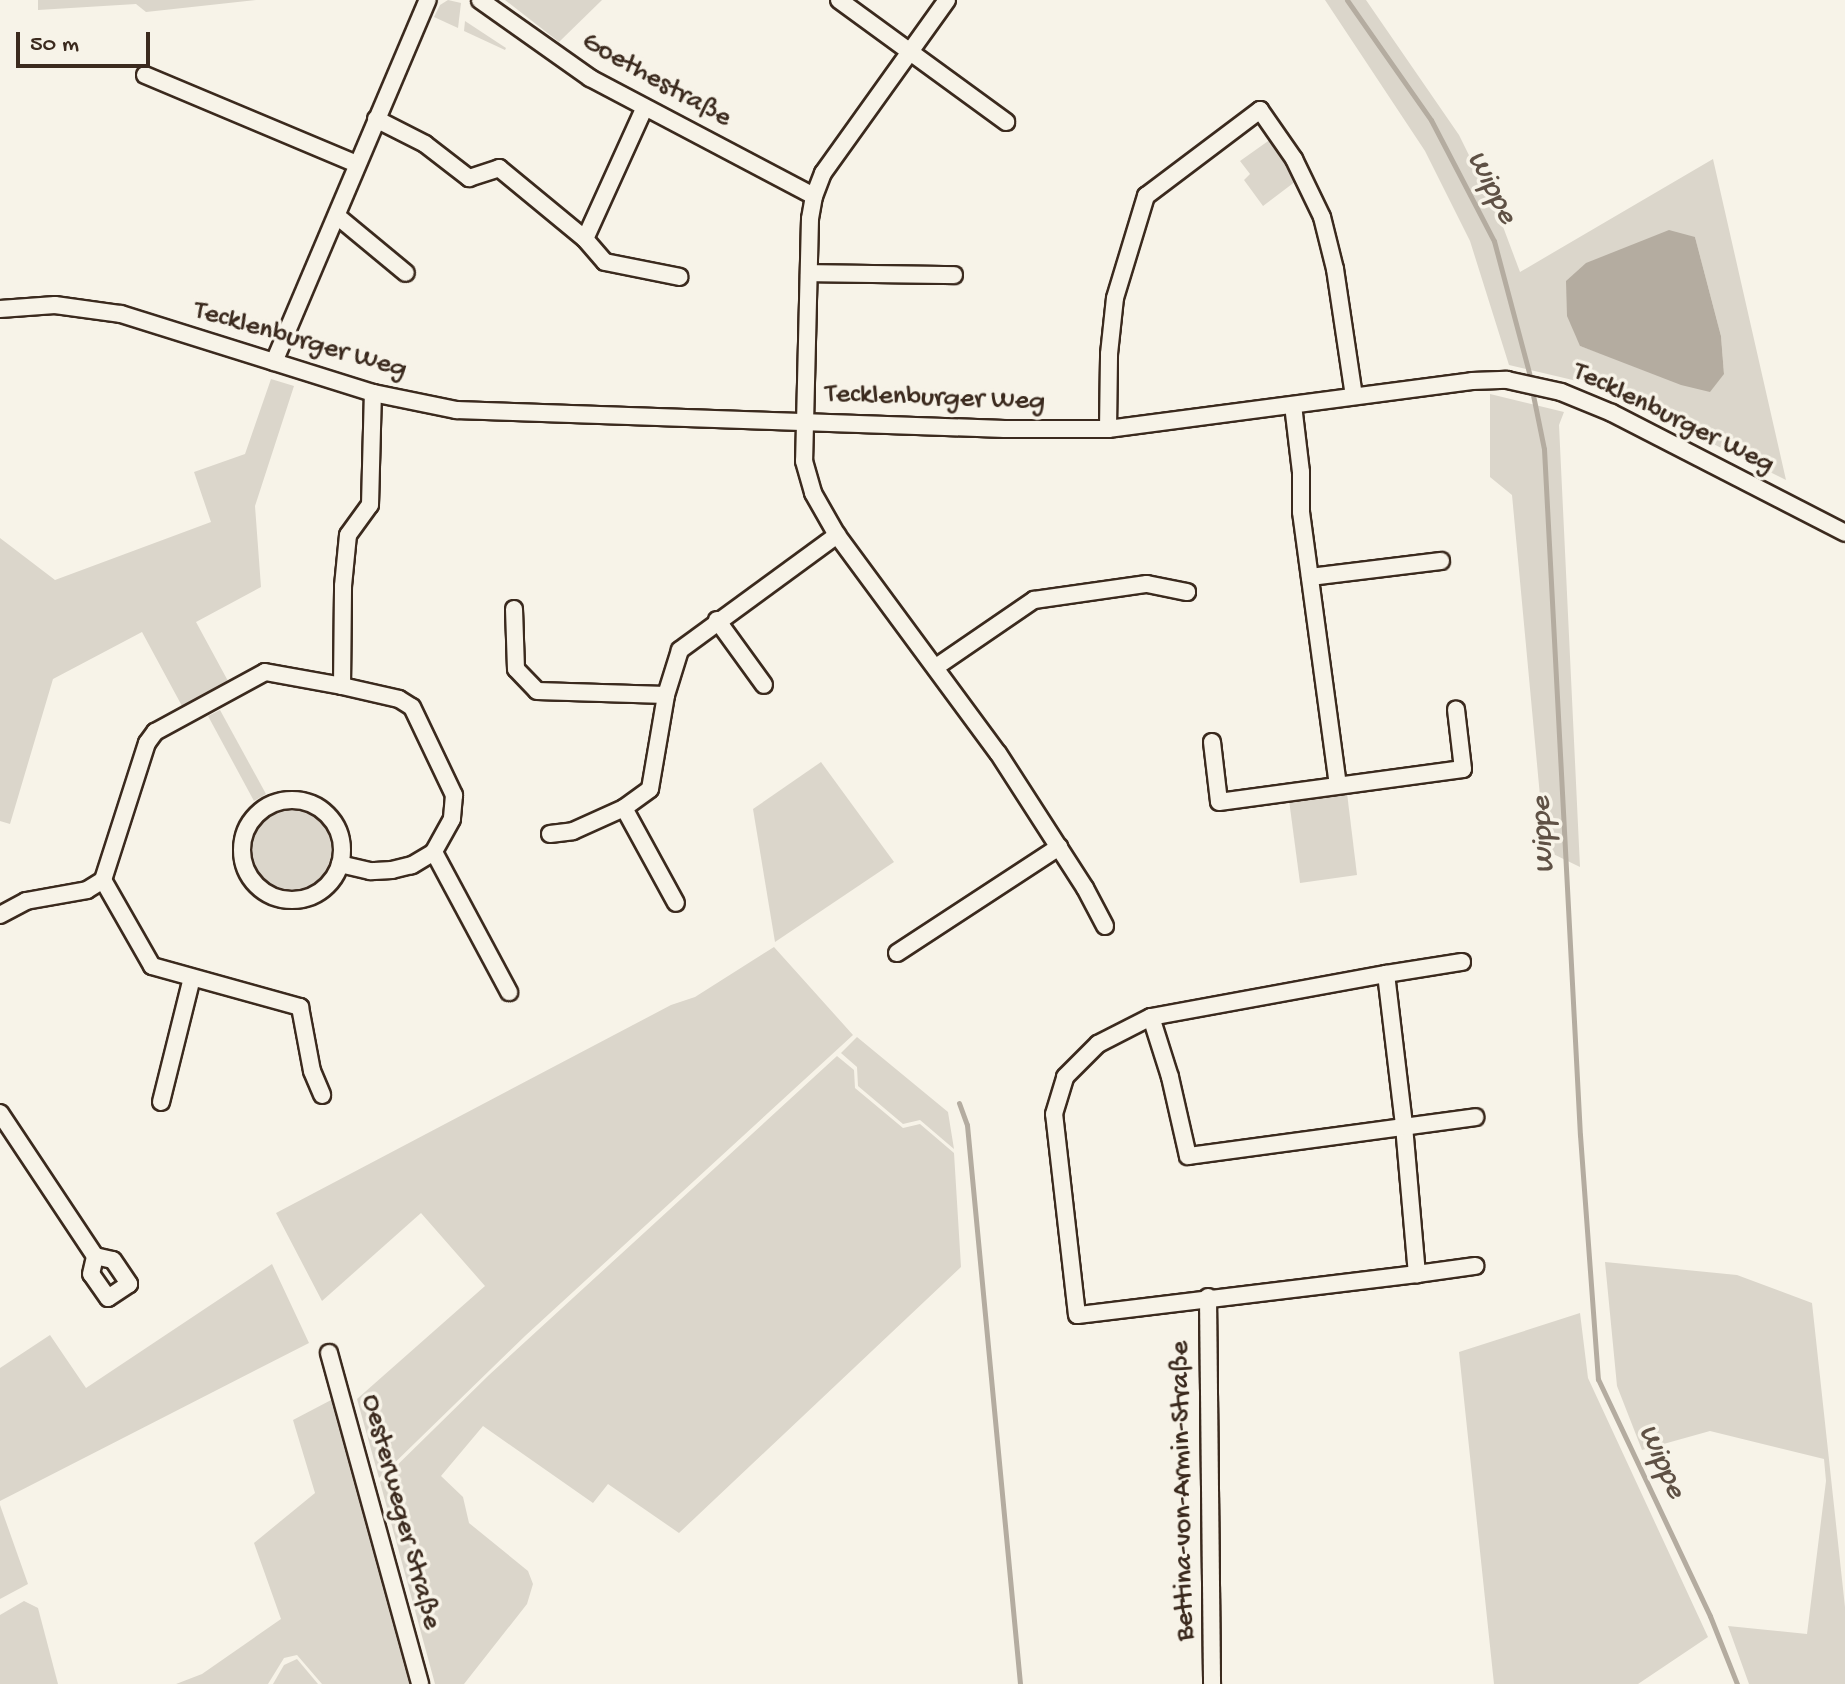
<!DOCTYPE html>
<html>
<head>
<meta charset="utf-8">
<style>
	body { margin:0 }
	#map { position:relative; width:1845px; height:1684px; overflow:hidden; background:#f7f3e8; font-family:"Gochi Hand",sans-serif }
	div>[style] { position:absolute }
	.green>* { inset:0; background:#dbd6cb }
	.round { border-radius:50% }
	.water>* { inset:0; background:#b4aca0 }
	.stream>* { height:5px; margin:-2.5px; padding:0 2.5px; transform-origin:2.5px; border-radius:2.5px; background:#b4aca0 }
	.roads { filter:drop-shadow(2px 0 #3b2a1e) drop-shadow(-2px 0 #3b2a1e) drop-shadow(0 2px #3b2a1e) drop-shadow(0 -2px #3b2a1e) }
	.street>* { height:16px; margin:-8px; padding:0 8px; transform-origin:8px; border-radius:8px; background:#f7f3e8 }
	.street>.ring { margin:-8px; padding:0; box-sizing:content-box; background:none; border:16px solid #f7f3e8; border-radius:50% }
	span { translate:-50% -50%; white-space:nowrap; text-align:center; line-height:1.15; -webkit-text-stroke:7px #f7f3e8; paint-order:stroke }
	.street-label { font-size:28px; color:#3b2a1e }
	.water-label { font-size:30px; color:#5f5145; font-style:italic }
	.scale { position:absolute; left:16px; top:32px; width:134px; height:36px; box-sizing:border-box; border:4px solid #3b2a1e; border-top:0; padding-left:10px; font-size:24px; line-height:28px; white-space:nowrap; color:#3b2a1e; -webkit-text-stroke:6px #f7f3e8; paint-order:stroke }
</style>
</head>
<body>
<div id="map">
	<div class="green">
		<div style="clip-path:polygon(38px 0,256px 0,146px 12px,136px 4px,38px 10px)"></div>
		<div style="clip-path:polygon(448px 0,461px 3px,458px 28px,434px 17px,440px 5px)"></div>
		<div style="clip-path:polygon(505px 0,602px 0,559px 42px)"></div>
		<div style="clip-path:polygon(evenodd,1325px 0,1366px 0,1459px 135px,1499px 216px,1520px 272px,1713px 159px,1786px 480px,1594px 385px,1509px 365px,1470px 241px,1425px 151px,1325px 0,1695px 237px,1721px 336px,1724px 374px,1631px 364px,1580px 346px,1695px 237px)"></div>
		<div style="clip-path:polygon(465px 21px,506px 48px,505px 50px,464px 31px)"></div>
		<div style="clip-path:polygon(1271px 139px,1296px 181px,1263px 206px,1244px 180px,1250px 174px,1240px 161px)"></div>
		<div style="clip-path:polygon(271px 379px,294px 386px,255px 506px,261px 587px,196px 622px,228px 681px,182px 706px,142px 632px,53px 679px,10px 824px,0 821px,0 538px,55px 580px,211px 522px,194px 472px,245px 454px)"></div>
		<div style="clip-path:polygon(1490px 394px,1564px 412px,1559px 425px,1580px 867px,1545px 850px,1512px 495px,1490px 477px)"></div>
		<div style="clip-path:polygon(220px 710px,266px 794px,254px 801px,208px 716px)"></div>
		<div style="clip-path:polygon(821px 762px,894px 862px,775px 942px,753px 809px)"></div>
		<div style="clip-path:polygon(1347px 793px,1357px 875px,1300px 883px,1289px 800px)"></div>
		<div class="round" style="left:251px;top:809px;width:82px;height:82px"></div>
		<div style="clip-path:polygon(774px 947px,853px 1035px,525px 1336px,379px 1478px,357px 1399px,485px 1286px,421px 1213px,322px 1301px,276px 1213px,671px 1005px,695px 997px)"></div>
		<div style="clip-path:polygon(857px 1037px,948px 1112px,954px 1149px,920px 1120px,903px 1124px,858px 1086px,857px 1067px,841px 1053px)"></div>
		<div style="clip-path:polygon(837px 1056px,854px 1070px,855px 1088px,903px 1128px,920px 1124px,954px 1153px,961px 1267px,679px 1533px,608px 1484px,593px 1503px,483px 1426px,441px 1476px,463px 1497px,469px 1523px,528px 1571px,533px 1584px,527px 1604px,464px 1684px,435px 1684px,380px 1482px,489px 1375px)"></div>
		<div style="clip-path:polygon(1605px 1262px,1737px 1275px,1812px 1303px,1845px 1607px,1845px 1684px,1749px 1684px,1728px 1626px,1807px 1634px,1826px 1481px,1824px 1459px,1710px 1431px,1642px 1450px,1617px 1386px)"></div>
		<div style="clip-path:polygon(272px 1264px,309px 1343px,0 1501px,0 1368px,50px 1335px,86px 1388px)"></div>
		<div style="clip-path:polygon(1580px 1313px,1588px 1378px,1708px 1637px,1638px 1684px,1494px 1684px,1459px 1352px)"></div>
		<div style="clip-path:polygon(333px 1399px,412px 1684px,322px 1684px,297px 1655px,284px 1658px,268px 1684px,176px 1684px,202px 1674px,281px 1619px,254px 1543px,315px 1493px,293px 1420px)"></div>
		<div style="clip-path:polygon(0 1505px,28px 1584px,0 1599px)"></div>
		<div style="clip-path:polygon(24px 1601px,38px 1608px,58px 1684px,0 1684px,0 1615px)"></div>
		<div style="clip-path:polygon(297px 1659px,318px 1684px,273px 1684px,284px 1665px)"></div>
	</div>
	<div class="water">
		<div style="clip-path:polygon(1669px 230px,1695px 237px,1721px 336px,1724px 374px,1710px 392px,1681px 385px,1580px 346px,1567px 316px,1566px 281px,1586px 263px)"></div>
	</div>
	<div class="stream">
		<div style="left:1347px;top:0;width:146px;rotate:55deg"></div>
		<div style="left:1431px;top:120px;width:136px;rotate:62.5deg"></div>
		<div style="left:1494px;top:241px;width:144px;rotate:75.1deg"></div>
		<div style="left:1532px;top:390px;width:60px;rotate:78.5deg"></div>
		<div style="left:1544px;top:449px;width:687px;rotate:87deg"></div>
		<div style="left:1580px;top:1135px;width:245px;rotate:85.8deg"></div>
		<div style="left:1598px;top:1379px;width:262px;rotate:64.7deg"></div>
		<div style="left:1710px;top:1616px;width:73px;rotate:68.3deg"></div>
		<div style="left:959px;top:1103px;width:23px;rotate:70deg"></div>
		<div style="left:967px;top:1125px;width:562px;rotate:84.58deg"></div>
	</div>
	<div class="roads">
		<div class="street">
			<div style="left:480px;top:0;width:135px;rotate:35.3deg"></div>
			<div style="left:590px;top:78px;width:253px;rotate:27.8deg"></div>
			<div style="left:839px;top:0;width:207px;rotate:36.1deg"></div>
			<div style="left:947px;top:0;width:213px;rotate:125.6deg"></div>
			<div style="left:823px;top:173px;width:25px;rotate:111deg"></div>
			<div style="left:814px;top:196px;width:23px;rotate:100deg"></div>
			<div style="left:810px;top:219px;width:242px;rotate:91.4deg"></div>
			<div style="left:804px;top:461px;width:33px;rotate:74deg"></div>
			<div style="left:813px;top:493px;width:48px;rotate:60.3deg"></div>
			<div style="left:837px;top:535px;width:271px;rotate:53.6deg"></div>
			<div style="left:998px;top:753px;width:161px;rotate:57.2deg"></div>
			<div style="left:1085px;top:888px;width:43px;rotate:62.2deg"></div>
			<div style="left:145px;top:75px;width:230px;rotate:22.8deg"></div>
			<div style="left:376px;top:119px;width:55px;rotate:27deg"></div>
			<div style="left:425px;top:144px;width:56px;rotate:37.7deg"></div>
			<div style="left:469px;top:178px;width:32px;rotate:-18deg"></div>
			<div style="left:499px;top:168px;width:112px;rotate:39.5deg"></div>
			<div style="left:585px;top:239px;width:30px;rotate:49deg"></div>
			<div style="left:605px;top:262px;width:76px;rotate:11.3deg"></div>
			<div style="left:337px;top:216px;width:89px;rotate:39.6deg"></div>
			<div style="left:585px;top:239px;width:143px;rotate:-65.6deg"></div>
			<div style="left:809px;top:273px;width:145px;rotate:0.8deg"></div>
			<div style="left:0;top:309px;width:55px;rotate:-4.2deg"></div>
			<div style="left:55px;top:305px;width:67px;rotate:7.8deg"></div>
			<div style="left:121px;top:314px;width:264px;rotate:17.4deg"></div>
			<div style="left:373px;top:393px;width:85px;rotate:11.6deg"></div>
			<div style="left:456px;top:410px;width:549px;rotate:1.98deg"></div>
			<div style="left:1005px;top:429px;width:103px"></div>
			<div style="left:1108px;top:429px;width:367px;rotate:-7.5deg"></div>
			<div style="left:1472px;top:381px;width:35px;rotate:-2deg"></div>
			<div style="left:1507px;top:380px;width:55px;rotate:12.5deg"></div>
			<div style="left:1561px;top:392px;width:55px;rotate:22.4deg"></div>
			<div style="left:1612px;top:413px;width:262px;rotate:27.2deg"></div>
			<div style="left:274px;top:362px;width:393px;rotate:-67deg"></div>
			<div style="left:1293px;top:405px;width:67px;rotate:83.2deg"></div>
			<div style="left:1301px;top:472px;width:40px;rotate:90deg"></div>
			<div style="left:1301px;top:512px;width:275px;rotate:82.3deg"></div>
			<div style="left:1108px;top:429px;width:75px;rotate:-89.2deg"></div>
			<div style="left:1109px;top:354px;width:56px;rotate:-83.9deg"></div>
			<div style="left:1115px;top:298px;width:107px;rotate:-73.1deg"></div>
			<div style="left:1146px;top:196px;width:143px;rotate:-37deg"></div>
			<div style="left:1260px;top:110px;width:60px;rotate:55.2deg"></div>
			<div style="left:1294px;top:159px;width:64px;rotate:64.2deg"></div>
			<div style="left:1322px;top:217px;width:54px;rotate:76deg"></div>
			<div style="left:1335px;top:269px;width:128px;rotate:81.5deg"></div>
			<div style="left:1310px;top:577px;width:132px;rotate:-7deg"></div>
			<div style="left:514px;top:609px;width:60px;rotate:88.1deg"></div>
			<div style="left:516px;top:669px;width:30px;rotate:46deg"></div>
			<div style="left:537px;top:691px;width:129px;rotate:1.8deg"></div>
			<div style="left:717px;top:620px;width:80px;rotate:54.1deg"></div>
			<div style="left:936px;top:667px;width:119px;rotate:-34.4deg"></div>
			<div style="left:1034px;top:600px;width:114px;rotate:-8.1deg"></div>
			<div style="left:1147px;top:584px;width:41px;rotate:11.3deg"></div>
			<div style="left:342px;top:686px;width:100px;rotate:-89.4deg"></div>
			<div style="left:343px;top:586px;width:51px;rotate:-84.4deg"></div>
			<div style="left:348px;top:535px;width:37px;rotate:-54deg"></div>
			<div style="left:370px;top:505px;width:112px;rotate:-88.5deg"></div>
			<div style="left:1212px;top:742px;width:60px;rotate:83.3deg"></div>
			<div style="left:1219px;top:802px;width:246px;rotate:-7.7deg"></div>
			<div style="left:1463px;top:769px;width:60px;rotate:-96.7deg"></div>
			<div class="ring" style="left:242px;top:800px;width:84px;height:84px"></div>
			<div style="left:624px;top:808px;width:108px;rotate:61.3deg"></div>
			<div style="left:550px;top:834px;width:23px;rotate:-7deg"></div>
			<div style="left:573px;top:831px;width:56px;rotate:-24.3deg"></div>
			<div style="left:624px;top:808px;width:32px;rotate:-36deg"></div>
			<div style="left:650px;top:789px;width:95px;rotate:-80.3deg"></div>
			<div style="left:666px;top:695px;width:47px;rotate:-72.7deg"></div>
			<div style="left:680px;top:650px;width:195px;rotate:-36.2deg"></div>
			<div style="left:434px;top:852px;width:159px;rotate:61.8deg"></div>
			<div style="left:103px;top:880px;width:99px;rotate:60.3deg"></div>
			<div style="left:152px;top:966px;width:154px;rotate:15.5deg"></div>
			<div style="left:300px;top:1007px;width:65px;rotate:79.4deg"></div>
			<div style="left:312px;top:1071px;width:26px;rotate:67deg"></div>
			<div style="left:0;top:915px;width:30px;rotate:-28deg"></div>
			<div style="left:26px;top:901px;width:62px;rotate:-10.2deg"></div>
			<div style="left:87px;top:890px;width:19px;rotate:-32deg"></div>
			<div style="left:103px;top:880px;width:144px;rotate:-72.2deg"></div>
			<div style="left:147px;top:743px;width:14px;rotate:-54deg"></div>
			<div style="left:155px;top:732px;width:125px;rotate:-28.6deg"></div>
			<div style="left:265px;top:672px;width:78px;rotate:10.3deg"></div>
			<div style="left:342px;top:686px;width:58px;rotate:12.8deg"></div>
			<div style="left:399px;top:699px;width:15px;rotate:32deg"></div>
			<div style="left:412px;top:707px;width:98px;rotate:64.5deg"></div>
			<div style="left:454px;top:795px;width:24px;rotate:95deg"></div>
			<div style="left:452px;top:819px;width:38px;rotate:119deg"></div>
			<div style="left:434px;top:852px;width:26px;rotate:149deg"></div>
			<div style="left:412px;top:865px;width:21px;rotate:166deg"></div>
			<div style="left:392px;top:870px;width:22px;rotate:177deg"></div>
			<div style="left:370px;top:871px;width:31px;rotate:-167deg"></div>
			<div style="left:897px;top:953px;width:194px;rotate:-33.2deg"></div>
			<div style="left:1386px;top:974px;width:153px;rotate:83.2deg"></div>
			<div style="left:1404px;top:1126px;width:149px;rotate:85deg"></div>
			<div style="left:1417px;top:1274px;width:342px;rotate:173.1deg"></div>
			<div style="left:1077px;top:1315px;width:202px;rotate:-96.5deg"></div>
			<div style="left:1054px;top:1114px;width:39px;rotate:-73deg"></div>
			<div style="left:1065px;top:1077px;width:47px;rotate:-45deg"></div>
			<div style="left:1098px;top:1044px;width:59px;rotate:-27deg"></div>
			<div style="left:1151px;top:1017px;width:239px;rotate:-10.4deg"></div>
			<div style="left:1386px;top:974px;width:77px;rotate:-9deg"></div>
			<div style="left:1151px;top:1017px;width:63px;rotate:72.4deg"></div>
			<div style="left:1170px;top:1077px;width:81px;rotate:77.2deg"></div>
			<div style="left:1188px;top:1156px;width:290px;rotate:-7.7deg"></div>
			<div style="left:161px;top:1102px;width:128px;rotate:-76deg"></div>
			<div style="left:0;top:1113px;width:172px;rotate:56.4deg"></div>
			<div style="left:95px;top:1256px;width:18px;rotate:13deg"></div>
			<div style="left:113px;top:1260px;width:29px;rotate:56deg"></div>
			<div style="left:129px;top:1284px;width:25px;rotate:146deg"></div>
			<div style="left:108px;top:1298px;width:29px;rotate:-125deg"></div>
			<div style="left:91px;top:1274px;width:18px;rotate:-77deg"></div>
			<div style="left:1417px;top:1274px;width:59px;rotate:-7.9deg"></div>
			<div style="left:1208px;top:1297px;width:387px;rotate:89.4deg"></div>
			<div style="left:329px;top:1353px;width:343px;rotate:74.6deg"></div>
		</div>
	</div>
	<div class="street-label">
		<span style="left:656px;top:81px;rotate:29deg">Goethestraße</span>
		<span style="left:300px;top:341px;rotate:16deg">Tecklenburger Weg</span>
		<span style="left:935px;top:399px;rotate:2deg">Tecklenburger Weg</span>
		<span style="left:1673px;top:419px;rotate:26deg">Tecklenburger Weg</span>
		<span style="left:1184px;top:1491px;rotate:-91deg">Bettina-von-Armin-Straße</span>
		<span style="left:400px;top:1512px;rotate:75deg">Oesterweger Straße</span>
	</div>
	<div class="water-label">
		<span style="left:1490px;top:188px;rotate:63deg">Wippe</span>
		<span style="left:1545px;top:835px;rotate:-93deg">Wippe</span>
		<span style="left:1660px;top:1462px;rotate:66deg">Wippe</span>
	</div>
	<div class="scale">50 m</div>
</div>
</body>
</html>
